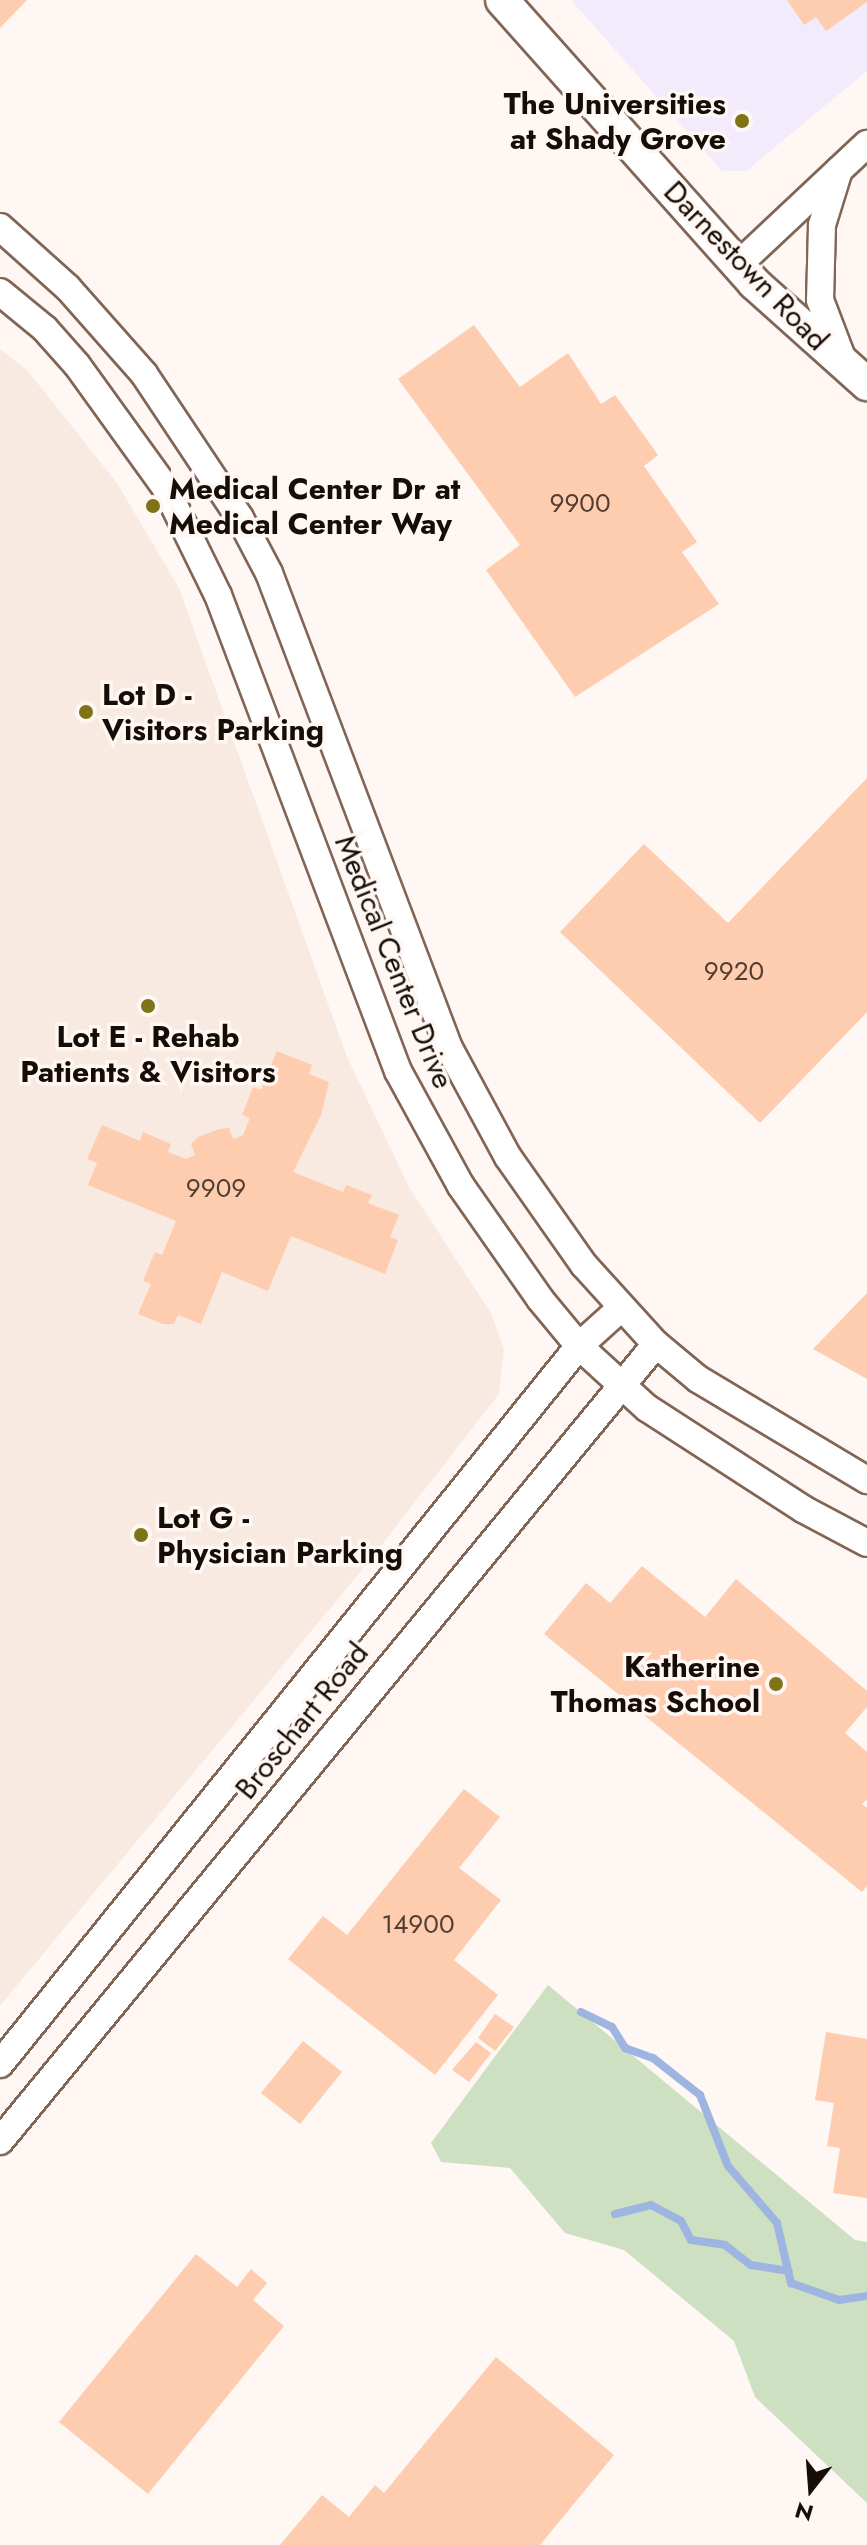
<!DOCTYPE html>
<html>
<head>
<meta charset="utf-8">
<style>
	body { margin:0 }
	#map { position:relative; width:867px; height:2545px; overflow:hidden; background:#fef7f3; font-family:Jost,sans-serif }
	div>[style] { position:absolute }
	.built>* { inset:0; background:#f9eae1 }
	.education>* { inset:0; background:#f2ebfc }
	.green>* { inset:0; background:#cde0c1 }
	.stream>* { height:8px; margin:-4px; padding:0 4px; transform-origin:4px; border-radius:4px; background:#9eb5e1 }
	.building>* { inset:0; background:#feccaf }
	.roads { filter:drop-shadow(2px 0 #816555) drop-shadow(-2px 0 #816555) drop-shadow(0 2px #816555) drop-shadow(0 -2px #816555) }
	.minor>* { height:26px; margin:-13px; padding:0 13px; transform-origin:13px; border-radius:13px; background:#fff }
	.major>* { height:32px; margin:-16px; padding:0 16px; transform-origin:16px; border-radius:16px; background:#fff }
	.dots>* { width:22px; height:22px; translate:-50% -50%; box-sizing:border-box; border:4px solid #fef7f3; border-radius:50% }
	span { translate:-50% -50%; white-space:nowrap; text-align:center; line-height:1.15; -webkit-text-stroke:7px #fef7f3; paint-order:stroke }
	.number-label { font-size:26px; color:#513d31 }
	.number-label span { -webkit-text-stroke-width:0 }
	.poi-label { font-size:30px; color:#170d07; font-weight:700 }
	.right { translate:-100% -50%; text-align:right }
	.left { translate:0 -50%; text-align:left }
	.street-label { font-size:30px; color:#170d07 }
	.north { position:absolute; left:771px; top:2449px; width:80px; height:80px; -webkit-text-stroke:6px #fef7f3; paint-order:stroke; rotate:197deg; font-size:22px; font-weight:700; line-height:32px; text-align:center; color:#170d07 }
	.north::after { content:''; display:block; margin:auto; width:28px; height:36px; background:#170d07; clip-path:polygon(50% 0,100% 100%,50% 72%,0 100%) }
</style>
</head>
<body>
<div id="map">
	<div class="built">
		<div style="clip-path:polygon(0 349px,27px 370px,117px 483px,179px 588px,347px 1057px,409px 1187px,491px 1313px,504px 1349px,499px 1394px,362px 1570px,0 2006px)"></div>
	</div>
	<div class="education">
		<div style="clip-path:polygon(571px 0,867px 0,867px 71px,746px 171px,722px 171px)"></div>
	</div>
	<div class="green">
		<div style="clip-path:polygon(548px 1985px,855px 2240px,867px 2242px,867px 2503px,755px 2397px,734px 2341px,624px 2250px,565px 2233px,510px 2168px,441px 2162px,431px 2143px)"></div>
	</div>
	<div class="stream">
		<div style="left:581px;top:2012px;width:34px;rotate:26deg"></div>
		<div style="left:612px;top:2027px;width:25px;rotate:58deg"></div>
		<div style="left:625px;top:2048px;width:30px;rotate:20deg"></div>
		<div style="left:653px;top:2058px;width:60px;rotate:38.2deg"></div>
		<div style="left:700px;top:2095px;width:76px;rotate:68.5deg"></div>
		<div style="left:728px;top:2166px;width:75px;rotate:49.3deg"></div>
		<div style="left:777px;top:2223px;width:62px;rotate:76.9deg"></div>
		<div style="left:791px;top:2283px;width:51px;rotate:19.5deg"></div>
		<div style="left:839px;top:2300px;width:28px;rotate:-8deg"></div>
		<div style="left:615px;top:2214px;width:37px;rotate:-14deg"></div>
		<div style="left:651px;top:2205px;width:34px;rotate:28deg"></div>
		<div style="left:681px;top:2221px;width:21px;rotate:62deg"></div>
		<div style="left:691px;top:2240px;width:34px;rotate:8deg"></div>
		<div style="left:725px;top:2245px;width:33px;rotate:38deg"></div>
		<div style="left:751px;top:2265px;width:38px;rotate:9deg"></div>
	</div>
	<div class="building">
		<div style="clip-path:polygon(0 0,27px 0,0 28px)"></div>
		<div style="clip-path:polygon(787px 0,867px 0,867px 2px,826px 31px,816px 17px,804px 25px)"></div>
		<div style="clip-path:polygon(474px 325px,520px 387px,568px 353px,601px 404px,615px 395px,658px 455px,644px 466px,697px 542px,682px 552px,719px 604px,575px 697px,486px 570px,520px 545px,398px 379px)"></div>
		<div style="clip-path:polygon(867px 778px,867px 1012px,760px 1123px,560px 932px,644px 844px,728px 923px)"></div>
		<div style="clip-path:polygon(277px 1051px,312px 1065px,309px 1074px,329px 1082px,321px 1115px,293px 1172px,343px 1192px,346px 1185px,372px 1195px,368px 1203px,399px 1215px,390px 1237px,398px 1240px,385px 1274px,291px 1236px,268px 1291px,222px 1272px,201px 1324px,178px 1315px,174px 1324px,163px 1324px,138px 1314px,151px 1284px,143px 1281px,155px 1252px,162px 1255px,176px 1221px,88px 1185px,97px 1163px,87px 1159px,102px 1125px,140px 1141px,143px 1132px,171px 1144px,168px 1152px,186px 1159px,195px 1155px,191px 1144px,198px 1137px,219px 1129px,229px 1128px,233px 1139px,243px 1135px,250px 1118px,242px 1115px,253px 1087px,261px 1090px)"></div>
		<div style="clip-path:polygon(867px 1293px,867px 1379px,813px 1349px)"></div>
		<div style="clip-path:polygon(642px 1566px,705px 1617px,736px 1579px,867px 1691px,867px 1707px,845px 1733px,867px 1752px,867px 1799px,862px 1804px,867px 1808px,867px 1886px,862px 1892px,544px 1634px,586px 1583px,610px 1603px)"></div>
		<div style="clip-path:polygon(464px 1789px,500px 1817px,459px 1868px,501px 1900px,454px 1960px,498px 1995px,435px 2075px,288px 1959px,323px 1916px,347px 1935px)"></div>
		<div style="clip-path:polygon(495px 2014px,514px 2027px,495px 2051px,478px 2038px)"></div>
		<div style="clip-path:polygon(826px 2032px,867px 2039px,867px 2198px,833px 2193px,840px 2148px,827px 2146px,834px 2103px,815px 2100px)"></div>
		<div style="clip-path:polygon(303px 2041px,342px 2072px,300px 2124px,261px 2093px)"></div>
		<div style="clip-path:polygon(476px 2042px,491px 2053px,469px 2082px,452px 2070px)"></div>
		<div style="clip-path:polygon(196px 2254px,237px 2287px,251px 2269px,267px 2283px,253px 2300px,284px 2326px,148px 2494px,59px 2422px)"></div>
		<div style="clip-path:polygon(496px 2357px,614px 2455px,540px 2545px,280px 2545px,322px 2495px,349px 2517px,375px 2485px,384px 2493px)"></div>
	</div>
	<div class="roads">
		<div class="minor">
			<div style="left:839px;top:170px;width:58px;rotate:107.2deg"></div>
			<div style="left:822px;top:225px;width:75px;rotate:91.5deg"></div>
			<div style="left:820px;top:300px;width:67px;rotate:69.1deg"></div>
			<div style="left:0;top:227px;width:91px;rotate:41.9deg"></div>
			<div style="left:68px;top:288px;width:115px;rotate:48.5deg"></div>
			<div style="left:144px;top:374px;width:173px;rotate:56.3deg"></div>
			<div style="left:240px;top:518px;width:62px;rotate:62.2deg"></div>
			<div style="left:269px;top:573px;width:508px;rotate:69.25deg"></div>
			<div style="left:449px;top:1048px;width:124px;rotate:61.6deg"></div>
			<div style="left:508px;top:1157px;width:132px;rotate:54.9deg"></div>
			<div style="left:584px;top:1265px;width:107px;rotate:47.7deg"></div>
			<div style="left:656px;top:1344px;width:55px;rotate:39.8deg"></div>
			<div style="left:698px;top:1379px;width:197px;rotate:30.9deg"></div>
			<div style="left:738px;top:265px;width:177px;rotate:-43.2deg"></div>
			<div style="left:0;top:292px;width:58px;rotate:39.4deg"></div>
			<div style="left:45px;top:329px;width:48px;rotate:48.4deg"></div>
			<div style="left:77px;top:365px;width:150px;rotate:54.2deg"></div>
			<div style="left:165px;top:487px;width:120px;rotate:63.9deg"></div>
			<div style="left:218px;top:595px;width:509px;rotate:69.29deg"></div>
			<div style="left:398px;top:1071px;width:131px;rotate:61.3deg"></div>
			<div style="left:461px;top:1186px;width:138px;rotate:55deg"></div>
			<div style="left:540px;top:1299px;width:61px;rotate:50.3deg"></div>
			<div style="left:579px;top:1346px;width:92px;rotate:42.4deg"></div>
			<div style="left:647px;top:1408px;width:186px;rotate:32.9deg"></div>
			<div style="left:803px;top:1509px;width:72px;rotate:28deg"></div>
			<div style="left:0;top:2064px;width:922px;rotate:-51.12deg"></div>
			<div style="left:579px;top:1346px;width:55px;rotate:-42.1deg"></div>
			<div style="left:0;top:2141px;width:1032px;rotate:-50.54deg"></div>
		</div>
		<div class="major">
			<div style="left:502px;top:0;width:379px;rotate:48.3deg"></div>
			<div style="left:754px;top:283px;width:152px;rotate:41.8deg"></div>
		</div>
	</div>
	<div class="dots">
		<div style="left:742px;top:121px;background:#7e7416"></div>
		<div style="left:153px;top:506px;background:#7e7416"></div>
		<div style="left:86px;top:712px;background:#7e7416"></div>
		<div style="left:148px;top:1006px;background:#7e7416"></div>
		<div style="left:141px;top:1535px;background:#7e7416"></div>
		<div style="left:776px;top:1684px;background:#7e7416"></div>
	</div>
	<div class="number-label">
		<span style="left:580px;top:504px">9900</span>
		<span style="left:734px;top:972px">9920</span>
		<span style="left:216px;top:1189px">9909</span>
		<span style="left:418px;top:1925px">14900</span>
	</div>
	<div class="poi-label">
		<span class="right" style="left:726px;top:121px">The Universities<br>at Shady Grove</span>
		<span class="left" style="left:169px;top:506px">Medical Center Dr at<br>Medical Center Way</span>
		<span class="left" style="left:102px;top:712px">Lot D -<br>Visitors Parking</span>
		<span style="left:148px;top:1054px">Lot E - Rehab<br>Patients &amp; Visitors</span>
		<span class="left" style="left:157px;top:1535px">Lot G -<br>Physician Parking</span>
		<span class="right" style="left:760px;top:1684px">Katherine<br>Thomas School</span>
	</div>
	<div class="street-label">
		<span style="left:746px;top:266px;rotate:46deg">Darnestown Road</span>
		<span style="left:394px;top:962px;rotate:68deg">Medical Center Drive</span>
		<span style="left:302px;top:1721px;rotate:-51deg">Broschart Road</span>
	</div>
	<div class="north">N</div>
</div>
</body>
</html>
